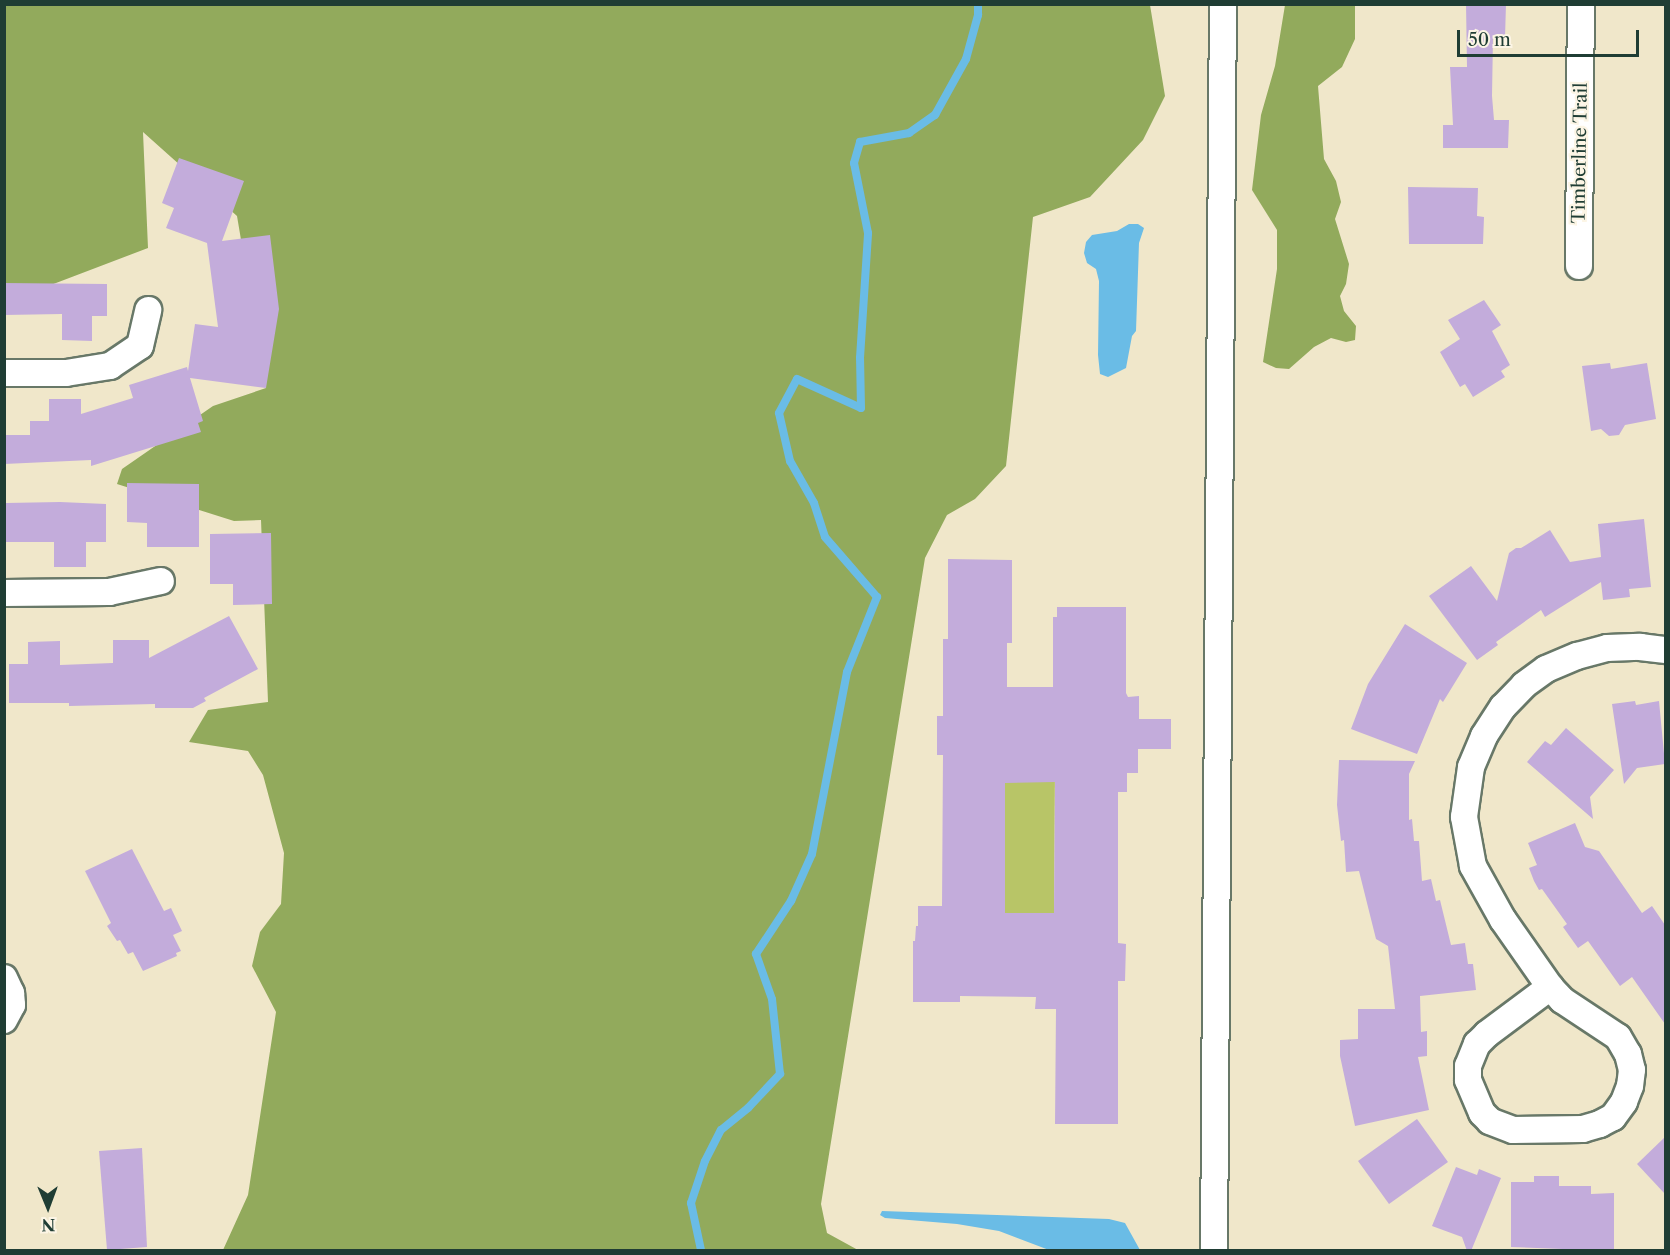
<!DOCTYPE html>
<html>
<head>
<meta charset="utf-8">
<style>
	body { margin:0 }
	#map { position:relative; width:1670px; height:1255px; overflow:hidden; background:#f0e7ca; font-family:"Libre Caslon Text",serif }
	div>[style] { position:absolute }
	.green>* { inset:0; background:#b8c567 }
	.forest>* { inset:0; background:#92aa5c }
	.water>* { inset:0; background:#6abce6 }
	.stream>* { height:8px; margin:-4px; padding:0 4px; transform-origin:4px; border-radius:4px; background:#6abce6 }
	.building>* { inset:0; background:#c3acdb }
	.roads { filter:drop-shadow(2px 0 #687868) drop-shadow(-2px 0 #687868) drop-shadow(0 2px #687868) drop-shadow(0 -2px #687868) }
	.minor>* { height:26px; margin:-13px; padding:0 13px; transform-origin:13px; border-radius:13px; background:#fff }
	span { translate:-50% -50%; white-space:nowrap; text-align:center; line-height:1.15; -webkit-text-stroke:4.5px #fcf5e5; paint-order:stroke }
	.street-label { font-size:18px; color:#1f3d34 }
	.frame { position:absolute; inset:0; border:6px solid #1f3d34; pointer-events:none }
	.north { position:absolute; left:18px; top:1177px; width:60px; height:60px; -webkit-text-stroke:4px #fcf5e5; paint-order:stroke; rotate:179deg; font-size:16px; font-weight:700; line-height:24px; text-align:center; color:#1f3d34 }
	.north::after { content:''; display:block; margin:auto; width:21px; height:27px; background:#1f3d34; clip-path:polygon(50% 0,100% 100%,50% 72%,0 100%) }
	.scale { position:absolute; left:1457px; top:30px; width:182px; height:27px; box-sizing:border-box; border:3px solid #1f3d34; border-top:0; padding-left:8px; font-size:18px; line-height:21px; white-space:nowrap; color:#1f3d34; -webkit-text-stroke:4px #fcf5e5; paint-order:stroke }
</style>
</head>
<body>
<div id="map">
	<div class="green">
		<div style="clip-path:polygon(1055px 764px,1054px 913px,1005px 932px,1005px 783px)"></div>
	</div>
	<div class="forest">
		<div style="clip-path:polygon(5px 5px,1150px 5px,1165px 96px,1143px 140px,1090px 197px,1033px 217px,1006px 466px,975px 499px,947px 515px,925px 558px,821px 1204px,827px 1233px,858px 1250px,223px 1250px,248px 1195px,276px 1012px,252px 966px,260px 932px,281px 904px,284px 853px,263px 775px,248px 751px,189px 742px,208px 710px,268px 702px,261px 520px,234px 521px,117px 484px,122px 469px,213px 406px,266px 388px,237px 216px,143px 132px,148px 248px,14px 299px,5px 298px)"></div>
		<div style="clip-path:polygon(1285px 5px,1355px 5px,1355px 39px,1342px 67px,1318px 86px,1324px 159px,1336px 181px,1341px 202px,1335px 219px,1349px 264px,1346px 284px,1340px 296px,1344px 311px,1356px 326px,1355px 340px,1346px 342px,1331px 338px,1314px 347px,1289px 369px,1276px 368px,1263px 362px,1277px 269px,1277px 230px,1252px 190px,1261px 115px,1275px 66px)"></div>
	</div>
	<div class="water">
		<div style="clip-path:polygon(1129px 224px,1138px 224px,1144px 228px,1139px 243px,1136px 331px,1132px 336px,1126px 368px,1108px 377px,1100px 374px,1098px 355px,1099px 281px,1096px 269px,1087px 263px,1084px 253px,1086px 242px,1092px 235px,1117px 231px)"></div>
		<div style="clip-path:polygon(882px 1211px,1109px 1219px,1125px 1223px,1140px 1250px,1049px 1250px,999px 1231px,957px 1224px,885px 1218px,880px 1215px)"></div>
	</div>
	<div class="stream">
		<div style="left:701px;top:1250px;width:48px;rotate:-102deg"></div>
		<div style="left:691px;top:1203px;width:44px;rotate:-71.6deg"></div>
		<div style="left:705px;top:1161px;width:35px;rotate:-63deg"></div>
		<div style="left:721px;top:1130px;width:35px;rotate:-39deg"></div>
		<div style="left:748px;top:1108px;width:47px;rotate:-46.7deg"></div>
		<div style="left:780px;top:1074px;width:75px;rotate:-96.1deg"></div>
		<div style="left:772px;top:999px;width:48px;rotate:-109.6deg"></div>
		<div style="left:756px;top:954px;width:64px;rotate:-56.6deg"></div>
		<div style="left:791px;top:901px;width:51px;rotate:-65.9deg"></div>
		<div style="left:812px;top:854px;width:185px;rotate:-79.1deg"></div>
		<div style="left:847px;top:672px;width:81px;rotate:-68.2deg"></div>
		<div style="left:877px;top:597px;width:79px;rotate:-130.9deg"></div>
		<div style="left:825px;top:537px;width:36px;rotate:-108deg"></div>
		<div style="left:814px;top:503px;width:48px;rotate:-119.7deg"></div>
		<div style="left:790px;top:461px;width:49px;rotate:-102.9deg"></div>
		<div style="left:779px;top:413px;width:38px;rotate:-62deg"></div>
		<div style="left:797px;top:379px;width:70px;rotate:24.4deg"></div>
		<div style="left:861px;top:408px;width:50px;rotate:-91.1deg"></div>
		<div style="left:860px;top:358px;width:125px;rotate:-86.3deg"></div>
		<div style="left:868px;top:233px;width:71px;rotate:-101.3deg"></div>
		<div style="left:854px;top:163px;width:22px;rotate:-74deg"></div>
		<div style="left:860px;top:142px;width:50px;rotate:-10.4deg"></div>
		<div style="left:909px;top:133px;width:32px;rotate:-35deg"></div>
		<div style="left:935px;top:115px;width:64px;rotate:-61deg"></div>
		<div style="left:966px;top:59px;width:46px;rotate:-74.7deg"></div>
		<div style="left:978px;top:15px;width:11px;rotate:-90deg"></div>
	</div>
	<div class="building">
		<div style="clip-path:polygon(1466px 4px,1506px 4px,1505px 38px,1493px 38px,1492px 96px,1494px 120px,1509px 120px,1508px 148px,1443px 148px,1443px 125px,1453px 125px,1450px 67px,1467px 67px)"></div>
		<div style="clip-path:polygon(179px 158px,244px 181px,222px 241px,270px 235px,279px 309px,266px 388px,190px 378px,203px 421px,198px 423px,201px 432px,91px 466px,91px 460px,4px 464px,4px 435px,30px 435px,30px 421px,49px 421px,49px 399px,81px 399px,81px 414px,133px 398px,129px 385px,187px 367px,188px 371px,195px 324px,218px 327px,207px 243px,166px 228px,174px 208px,162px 203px)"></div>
		<div style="clip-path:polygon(1408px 187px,1478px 188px,1477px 216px,1484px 217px,1483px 244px,1409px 244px)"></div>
		<div style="clip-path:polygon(4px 283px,107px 284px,107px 316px,92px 316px,92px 341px,62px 340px,62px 314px,4px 315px)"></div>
		<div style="clip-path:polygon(1484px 300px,1501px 325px,1492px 331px,1510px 365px,1501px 371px,1505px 377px,1473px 397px,1465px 384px,1460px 387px,1440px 352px,1460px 339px,1448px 320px)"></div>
		<div style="clip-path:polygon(1610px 363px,1611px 369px,1647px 363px,1656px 419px,1625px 425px,1619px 435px,1609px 436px,1601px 429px,1591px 431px,1582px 366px)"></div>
		<div style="clip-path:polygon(127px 483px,199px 484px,199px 547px,147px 547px,147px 523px,127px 522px)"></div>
		<div style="clip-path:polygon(60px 502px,106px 504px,106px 542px,86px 542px,86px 567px,54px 567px,54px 542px,4px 542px,6px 503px)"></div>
		<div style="clip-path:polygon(1644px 519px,1651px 587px,1629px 589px,1630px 597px,1603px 600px,1601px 582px,1545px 617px,1541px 610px,1496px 642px,1498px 645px,1477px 660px,1429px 596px,1471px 566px,1497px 601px,1509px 553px,1516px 548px,1521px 548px,1550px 530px,1570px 562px,1601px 557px,1598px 524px)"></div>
		<div style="clip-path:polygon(271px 533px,272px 604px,233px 605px,233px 584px,210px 584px,210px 534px)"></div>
		<div style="clip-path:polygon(evenodd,948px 559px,1012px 560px,1012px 643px,1007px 643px,1007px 687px,1053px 687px,1053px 617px,1057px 617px,1057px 607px,1126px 607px,1126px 693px,1128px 697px,1139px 696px,1139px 719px,1171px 719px,1171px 749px,1138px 749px,1138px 773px,1127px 773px,1127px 792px,1118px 792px,1118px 943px,1126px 944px,1125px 981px,1118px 981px,1118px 1124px,1055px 1124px,1056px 1009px,1035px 1009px,1036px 997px,960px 996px,960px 1002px,913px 1002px,913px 941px,915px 941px,916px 926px,918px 926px,918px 906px,942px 906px,943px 755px,937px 755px,937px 716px,943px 716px,943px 639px,948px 639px,948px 559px,1055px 782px,1054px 913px,1005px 913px,1005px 783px,1055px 782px)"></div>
		<div style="clip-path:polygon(229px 616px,258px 669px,204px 698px,206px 701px,193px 708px,155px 708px,155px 704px,69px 706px,69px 703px,9px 703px,9px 664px,28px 664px,28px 642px,60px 641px,60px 665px,113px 663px,113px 640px,149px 640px,149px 658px)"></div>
		<div style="clip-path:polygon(1405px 624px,1467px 663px,1443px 702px,1440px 699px,1417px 754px,1351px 729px,1368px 684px)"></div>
		<div style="clip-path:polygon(1635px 701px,1636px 705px,1659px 701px,1665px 764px,1637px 768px,1624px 784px,1612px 704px)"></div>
		<div style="clip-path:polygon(1566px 728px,1614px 770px,1590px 797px,1593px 819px,1527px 762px,1545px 741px,1551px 745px)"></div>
		<div style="clip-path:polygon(1339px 760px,1415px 761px,1409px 774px,1409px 820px,1412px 819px,1414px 841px,1419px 841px,1422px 881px,1431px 879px,1436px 901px,1440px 900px,1451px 945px,1465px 943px,1468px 964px,1473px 964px,1476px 990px,1420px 996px,1421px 1032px,1427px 1031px,1427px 1056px,1418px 1057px,1429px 1110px,1355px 1126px,1340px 1056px,1340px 1040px,1358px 1039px,1358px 1009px,1395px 1009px,1388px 946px,1376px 939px,1359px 871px,1346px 872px,1344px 840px,1341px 841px,1337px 805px)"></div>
		<div style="clip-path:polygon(1575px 823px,1585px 847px,1599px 851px,1642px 913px,1652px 906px,1665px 925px,1665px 1024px,1632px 977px,1620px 986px,1588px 941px,1578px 948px,1563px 927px,1567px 924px,1542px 889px,1539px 890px,1534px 881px,1529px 868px,1537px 865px,1528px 843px)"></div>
		<div style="clip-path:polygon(132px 849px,164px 911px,171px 908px,182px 931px,173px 935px,181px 951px,176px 953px,177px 956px,143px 971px,133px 952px,128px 954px,120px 940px,117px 941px,107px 926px,111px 923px,85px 871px)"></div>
		<div style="clip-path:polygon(1417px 1119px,1448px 1162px,1389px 1204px,1358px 1161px)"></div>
		<div style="clip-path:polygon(1665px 1137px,1665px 1194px,1637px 1164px)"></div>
		<div style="clip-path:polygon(142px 1148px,147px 1247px,107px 1250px,99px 1151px)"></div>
		<div style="clip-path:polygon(1456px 1167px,1477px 1175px,1479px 1169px,1501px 1178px,1471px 1251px,1467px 1251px,1462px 1237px,1432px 1226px)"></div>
		<div style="clip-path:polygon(1534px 1176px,1559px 1176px,1559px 1186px,1591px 1186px,1591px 1194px,1614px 1193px,1614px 1251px,1511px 1247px,1511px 1182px,1534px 1182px)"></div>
	</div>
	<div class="roads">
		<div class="minor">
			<div style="left:1579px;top:266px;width:262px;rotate:-89.6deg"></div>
			<div style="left:4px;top:373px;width:62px"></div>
			<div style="left:66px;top:373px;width:45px;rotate:-9deg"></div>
			<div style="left:110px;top:366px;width:36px;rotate:-34deg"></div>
			<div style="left:140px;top:346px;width:37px;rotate:-77deg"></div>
			<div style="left:4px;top:593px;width:105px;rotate:-0.5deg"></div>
			<div style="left:109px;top:592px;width:53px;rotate:-11.9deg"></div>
			<div style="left:4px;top:978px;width:17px;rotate:65deg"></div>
			<div style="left:11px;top:993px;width:12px;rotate:85deg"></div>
			<div style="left:12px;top:1005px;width:17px;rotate:118deg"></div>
			<div style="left:1550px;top:987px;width:82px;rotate:-125deg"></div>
			<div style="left:1503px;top:920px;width:62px;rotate:-119.1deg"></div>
			<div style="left:1473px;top:866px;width:50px;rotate:-100.4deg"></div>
			<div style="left:1464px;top:817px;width:50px;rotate:-82deg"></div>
			<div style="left:1471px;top:767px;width:34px;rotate:-67deg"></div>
			<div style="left:1484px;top:736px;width:35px;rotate:-57deg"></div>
			<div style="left:1503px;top:707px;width:30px;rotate:-46deg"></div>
			<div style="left:1524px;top:685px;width:27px;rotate:-36deg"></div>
			<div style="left:1546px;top:669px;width:34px;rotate:-23deg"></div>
			<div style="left:1577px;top:656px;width:31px;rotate:-15deg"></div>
			<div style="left:1607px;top:648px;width:33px;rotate:-2deg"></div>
			<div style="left:1640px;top:647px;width:26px;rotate:7deg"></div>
			<div style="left:1550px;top:987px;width:18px;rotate:47deg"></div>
			<div style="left:1562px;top:1000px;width:67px;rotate:33.5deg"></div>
			<div style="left:1618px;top:1037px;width:20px;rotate:60deg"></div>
			<div style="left:1628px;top:1054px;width:16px;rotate:76deg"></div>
			<div style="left:1632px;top:1070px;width:16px;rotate:97deg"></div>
			<div style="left:1630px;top:1086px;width:17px;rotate:111deg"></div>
			<div style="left:1624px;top:1102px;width:19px;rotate:126deg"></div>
			<div style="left:1613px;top:1117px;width:15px;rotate:152deg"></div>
			<div style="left:1600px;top:1124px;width:18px;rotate:164deg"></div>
			<div style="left:1583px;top:1129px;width:70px;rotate:179.2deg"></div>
			<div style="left:1513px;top:1130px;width:25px;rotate:-159deg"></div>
			<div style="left:1490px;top:1121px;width:11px;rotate:-135deg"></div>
			<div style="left:1482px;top:1113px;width:36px;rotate:-113deg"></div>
			<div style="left:1468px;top:1080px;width:14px;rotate:-90deg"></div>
			<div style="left:1468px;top:1066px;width:24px;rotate:-68deg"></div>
			<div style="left:1477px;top:1044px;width:14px;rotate:-45deg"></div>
			<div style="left:1487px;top:1034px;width:79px;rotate:-36.7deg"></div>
			<div style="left:1214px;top:1250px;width:1246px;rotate:-89.59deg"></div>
		</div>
	</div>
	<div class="street-label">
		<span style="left:1580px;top:153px;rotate:-89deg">Timberline Trail</span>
	</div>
	<div class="frame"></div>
	<div class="north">N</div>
	<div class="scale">50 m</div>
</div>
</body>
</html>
